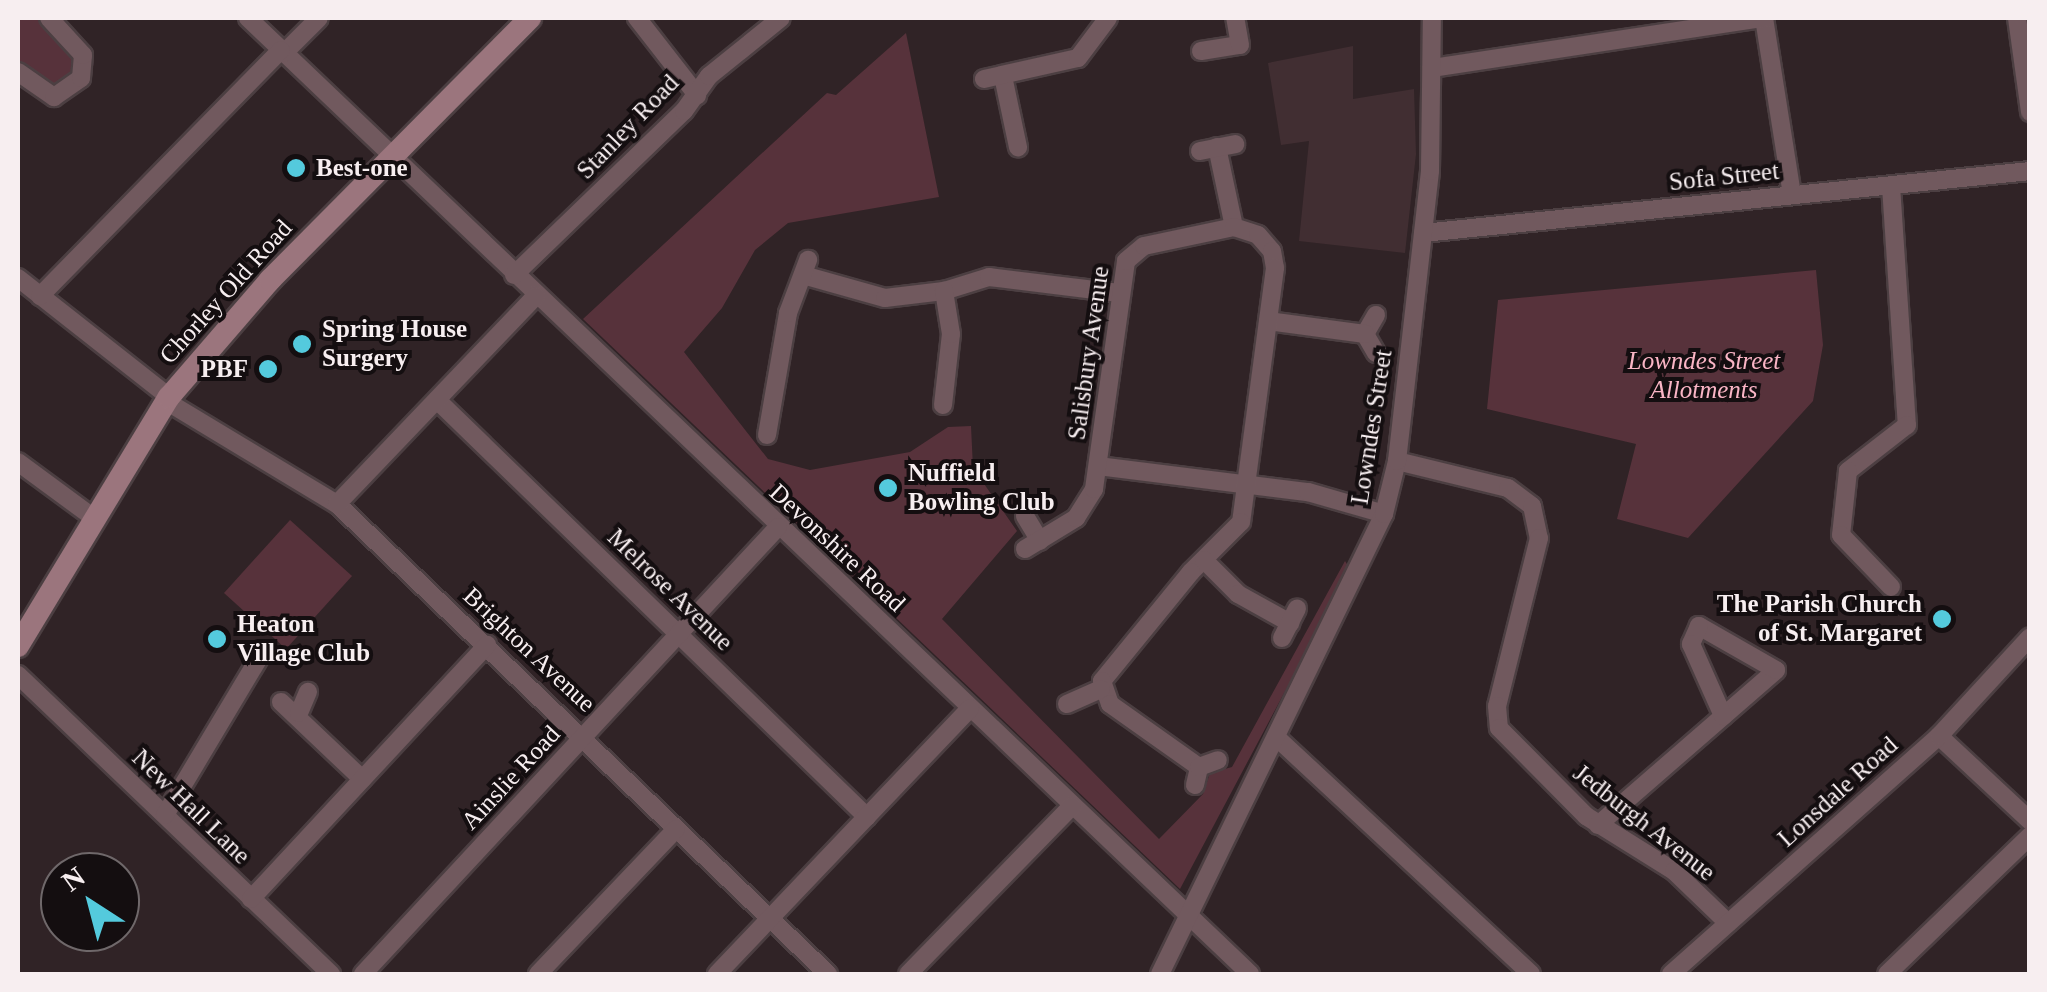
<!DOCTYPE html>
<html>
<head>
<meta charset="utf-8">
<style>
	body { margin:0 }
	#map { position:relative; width:2047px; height:992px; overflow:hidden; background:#302326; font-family:"Times New Roman",serif }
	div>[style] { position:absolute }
	.built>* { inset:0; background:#412e32 }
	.green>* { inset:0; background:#57323b }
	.roads { filter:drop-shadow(2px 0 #4c3f42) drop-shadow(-2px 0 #4c3f42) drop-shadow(0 2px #4c3f42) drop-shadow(0 -2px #4c3f42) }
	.street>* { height:18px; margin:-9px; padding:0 9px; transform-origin:9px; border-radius:9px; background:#71595e }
	.secondary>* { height:22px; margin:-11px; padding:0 11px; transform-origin:11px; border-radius:11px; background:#9b757d }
	.dots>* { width:28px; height:28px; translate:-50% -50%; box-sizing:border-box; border:5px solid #140e10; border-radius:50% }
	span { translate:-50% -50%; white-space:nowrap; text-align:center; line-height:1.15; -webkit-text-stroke:8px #140e10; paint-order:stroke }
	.street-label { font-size:25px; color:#f7eef0 }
	.poi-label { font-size:25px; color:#f7eef0; font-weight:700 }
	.left { translate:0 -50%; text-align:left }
	.right { translate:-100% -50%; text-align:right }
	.park-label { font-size:25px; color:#fab5c5; font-style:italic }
	.frame { position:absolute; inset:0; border:20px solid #f7eef0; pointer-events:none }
	.north { position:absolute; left:40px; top:852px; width:100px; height:100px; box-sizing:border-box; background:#140e10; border:2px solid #6f686a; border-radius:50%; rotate:324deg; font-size:28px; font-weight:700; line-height:40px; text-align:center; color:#f7eef0 }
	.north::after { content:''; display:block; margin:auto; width:35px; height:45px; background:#54cadd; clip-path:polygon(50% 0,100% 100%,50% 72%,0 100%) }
</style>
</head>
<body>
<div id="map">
	<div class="built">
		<div style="clip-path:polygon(1353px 46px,1353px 99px,1414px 89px,1416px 154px,1405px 253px,1299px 241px,1309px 141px,1281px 145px,1268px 63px)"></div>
	</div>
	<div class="green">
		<div style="clip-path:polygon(18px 18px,39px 18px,74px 55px,77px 67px,65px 84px,45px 89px,18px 61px)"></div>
		<div style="clip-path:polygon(906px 33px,939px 197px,788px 223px,755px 250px,722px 308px,684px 352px,768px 459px,810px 470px,910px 452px,948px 427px,971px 426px,973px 468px,1017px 531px,942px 619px,1159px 839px,1203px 794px,1210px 773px,1232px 767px,1345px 561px,1350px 569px,1180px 889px,583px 319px,827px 93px,836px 95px)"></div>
		<div style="clip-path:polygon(1816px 270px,1823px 345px,1813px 401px,1688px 538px,1617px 519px,1636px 444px,1487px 409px,1498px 300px)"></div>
		<div style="clip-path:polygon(290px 520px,352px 576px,286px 649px,224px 593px)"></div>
	</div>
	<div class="roads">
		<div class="street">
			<div style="left:248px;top:18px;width:1385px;rotate:43.65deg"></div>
			<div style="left:637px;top:18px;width:98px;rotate:52.1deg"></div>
			<div style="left:1764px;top:18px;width:179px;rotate:81deg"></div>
			<div style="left:2017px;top:18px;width:95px;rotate:82.1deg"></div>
			<div style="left:1201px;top:51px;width:39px;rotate:-9deg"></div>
			<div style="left:1240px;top:45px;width:27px;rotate:-100deg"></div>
			<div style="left:284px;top:53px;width:49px;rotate:-45deg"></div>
			<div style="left:1432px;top:68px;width:336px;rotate:-8.6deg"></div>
			<div style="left:18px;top:72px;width:44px;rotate:34.8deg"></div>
			<div style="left:54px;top:97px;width:33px;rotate:-35deg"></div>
			<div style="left:81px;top:78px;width:23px;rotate:-85deg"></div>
			<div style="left:83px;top:55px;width:50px;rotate:-132.6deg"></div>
			<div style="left:1003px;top:76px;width:73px;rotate:78.1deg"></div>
			<div style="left:984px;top:79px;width:96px;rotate:-12.6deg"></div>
			<div style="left:1078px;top:58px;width:50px;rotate:-53.1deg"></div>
			<div style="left:1217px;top:147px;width:82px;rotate:78deg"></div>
			<div style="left:1200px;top:151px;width:36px;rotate:-11deg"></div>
			<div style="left:1891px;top:186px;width:240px;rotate:86.2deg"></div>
			<div style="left:1907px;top:425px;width:75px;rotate:142.1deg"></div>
			<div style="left:1848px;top:471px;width:64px;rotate:96.2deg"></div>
			<div style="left:1841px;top:535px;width:72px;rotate:46.1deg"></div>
			<div style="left:1423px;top:233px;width:610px;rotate:-5.83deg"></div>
			<div style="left:514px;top:275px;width:236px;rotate:-44deg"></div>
			<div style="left:684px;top:111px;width:43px;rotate:-54.5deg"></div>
			<div style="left:709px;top:76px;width:92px;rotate:-38.9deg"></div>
			<div style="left:803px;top:275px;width:85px;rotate:15.7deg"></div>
			<div style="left:885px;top:298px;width:59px;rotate:-6.8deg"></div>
			<div style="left:944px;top:291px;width:47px;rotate:-17.3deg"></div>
			<div style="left:989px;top:277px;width:131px;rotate:7deg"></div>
			<div style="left:18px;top:278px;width:192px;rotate:38.2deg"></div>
			<div style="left:40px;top:296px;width:344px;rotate:-45.6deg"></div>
			<div style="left:1376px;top:315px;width:22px;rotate:120deg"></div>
			<div style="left:1365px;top:334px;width:22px;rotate:60deg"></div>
			<div style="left:1268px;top:321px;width:98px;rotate:7.6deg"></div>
			<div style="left:437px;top:400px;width:599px;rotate:44.12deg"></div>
			<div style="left:166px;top:401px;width:200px;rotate:31.1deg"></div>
			<div style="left:337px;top:504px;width:680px;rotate:43.75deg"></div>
			<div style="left:943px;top:405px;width:71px;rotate:-83.6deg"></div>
			<div style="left:951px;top:334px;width:44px;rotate:-99.2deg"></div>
			<div style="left:767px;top:435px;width:124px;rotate:-80.2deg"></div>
			<div style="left:788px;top:313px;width:57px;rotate:-69.3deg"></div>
			<div style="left:1397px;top:461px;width:114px;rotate:13.7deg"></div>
			<div style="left:1508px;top:488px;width:30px;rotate:37deg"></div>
			<div style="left:1532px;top:506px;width:33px;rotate:78deg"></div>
			<div style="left:1539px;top:538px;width:173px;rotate:104deg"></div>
			<div style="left:1497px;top:706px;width:22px;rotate:85deg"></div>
			<div style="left:1499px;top:728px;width:124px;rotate:45.3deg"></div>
			<div style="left:1586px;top:816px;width:104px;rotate:32deg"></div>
			<div style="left:1674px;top:871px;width:75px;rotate:43.9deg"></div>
			<div style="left:18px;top:462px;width:94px;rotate:36.4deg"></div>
			<div style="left:1098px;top:466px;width:212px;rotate:7.1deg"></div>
			<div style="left:1308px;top:492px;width:79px;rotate:16.1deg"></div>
			<div style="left:337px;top:504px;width:288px;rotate:-46.3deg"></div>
			<div style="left:1025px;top:516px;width:29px;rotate:59deg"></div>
			<div style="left:1025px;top:549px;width:60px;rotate:-31.3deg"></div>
			<div style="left:1076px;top:518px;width:34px;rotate:-58deg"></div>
			<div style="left:1094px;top:489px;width:230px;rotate:-82deg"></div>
			<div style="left:1126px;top:261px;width:23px;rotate:-40deg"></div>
			<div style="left:1144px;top:246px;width:92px;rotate:-11.9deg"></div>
			<div style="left:1234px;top:227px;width:25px;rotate:18deg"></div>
			<div style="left:1258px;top:235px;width:21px;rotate:49deg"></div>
			<div style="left:1272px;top:251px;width:17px;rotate:80deg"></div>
			<div style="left:1275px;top:268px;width:256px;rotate:97.6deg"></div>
			<div style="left:1241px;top:522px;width:71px;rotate:135deg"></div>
			<div style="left:1191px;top:572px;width:141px;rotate:129.2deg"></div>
			<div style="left:1102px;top:681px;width:24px;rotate:71deg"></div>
			<div style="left:1110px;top:704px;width:109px;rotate:35.3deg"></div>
			<div style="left:1204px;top:560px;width:48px;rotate:45deg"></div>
			<div style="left:1238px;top:594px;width:60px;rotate:29.1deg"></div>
			<div style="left:1282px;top:638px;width:33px;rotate:-63deg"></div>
			<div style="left:18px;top:675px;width:433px;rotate:43.7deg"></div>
			<div style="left:281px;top:702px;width:112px;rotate:43.5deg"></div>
			<div style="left:1067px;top:704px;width:37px;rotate:-24deg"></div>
			<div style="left:299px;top:713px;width:23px;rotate:-67deg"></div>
			<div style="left:1939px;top:736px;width:125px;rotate:43deg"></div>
			<div style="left:1276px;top:737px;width:348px;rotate:42.9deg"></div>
			<div style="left:1195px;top:785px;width:18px;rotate:-77deg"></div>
			<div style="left:1199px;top:767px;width:20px;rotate:-20deg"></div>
			<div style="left:165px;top:815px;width:189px;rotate:-59.1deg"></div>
			<div style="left:1598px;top:825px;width:236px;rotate:-41deg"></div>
			<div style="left:1776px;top:670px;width:89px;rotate:-150.3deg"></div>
			<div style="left:1699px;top:626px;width:20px;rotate:114deg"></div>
			<div style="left:1691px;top:644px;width:79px;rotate:66deg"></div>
			<div style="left:251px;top:899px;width:347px;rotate:-47.1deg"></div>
			<div style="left:363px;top:974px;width:610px;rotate:-47.13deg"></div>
			<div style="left:538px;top:974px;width:200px;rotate:-46.4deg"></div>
			<div style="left:717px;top:974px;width:367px;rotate:-46.4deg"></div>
			<div style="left:908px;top:974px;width:235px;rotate:-45.7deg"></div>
			<div style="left:1160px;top:974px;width:512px;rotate:-64.04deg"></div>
			<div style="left:1384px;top:514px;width:55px;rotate:-76.2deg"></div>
			<div style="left:1397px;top:461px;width:292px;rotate:-83.5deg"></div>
			<div style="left:1430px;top:171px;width:153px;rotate:-89.3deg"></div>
			<div style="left:1671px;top:974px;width:358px;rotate:-41.6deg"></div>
			<div style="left:1939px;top:736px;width:134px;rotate:-47.4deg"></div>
			<div style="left:1887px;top:974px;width:199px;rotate:-44deg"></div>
		</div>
		<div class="secondary">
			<div style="left:18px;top:646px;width:291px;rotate:-58.8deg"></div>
			<div style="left:169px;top:397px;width:155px;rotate:-49.2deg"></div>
			<div style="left:270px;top:280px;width:369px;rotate:-45.2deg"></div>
		</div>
	</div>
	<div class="dots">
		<div style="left:296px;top:168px;background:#54cadd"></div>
		<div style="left:302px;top:344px;background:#54cadd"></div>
		<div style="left:268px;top:369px;background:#54cadd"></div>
		<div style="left:888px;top:488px;background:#54cadd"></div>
		<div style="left:1942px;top:619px;background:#54cadd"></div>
		<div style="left:217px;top:639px;background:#54cadd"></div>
	</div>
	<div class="street-label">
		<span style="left:628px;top:127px;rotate:-46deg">Stanley Road</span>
		<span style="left:1724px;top:177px;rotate:-6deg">Sofa Street</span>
		<span style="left:226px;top:292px;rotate:-48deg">Chorley Old Road</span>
		<span style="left:1089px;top:353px;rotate:-82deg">Salisbury Avenue</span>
		<span style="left:1372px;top:427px;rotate:-81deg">Lowndes Street</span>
		<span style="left:837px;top:548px;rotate:43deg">Devonshire Road</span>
		<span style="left:670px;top:590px;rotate:44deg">Melrose Avenue</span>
		<span style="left:529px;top:650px;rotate:43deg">Brighton Avenue</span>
		<span style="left:511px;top:778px;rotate:-47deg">Ainslie Road</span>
		<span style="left:1838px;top:792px;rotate:-42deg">Lonsdale Road</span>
		<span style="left:191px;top:807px;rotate:44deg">New Hall Lane</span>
		<span style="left:1644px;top:823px;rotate:38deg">Jedburgh Avenue</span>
	</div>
	<div class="poi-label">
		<span class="left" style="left:316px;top:168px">Best-one</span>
		<span class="left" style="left:322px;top:344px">Spring House<br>Surgery</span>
		<span class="right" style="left:248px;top:369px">PBF</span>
		<span class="left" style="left:908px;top:488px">Nuffield<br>Bowling Club</span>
		<span class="right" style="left:1922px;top:619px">The Parish Church<br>of St. Margaret</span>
		<span class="left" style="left:237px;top:639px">Heaton<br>Village Club</span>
	</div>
	<div class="park-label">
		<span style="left:1704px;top:376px">Lowndes Street<br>Allotments</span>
	</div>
	<div class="frame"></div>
	<div class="north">N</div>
</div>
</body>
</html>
